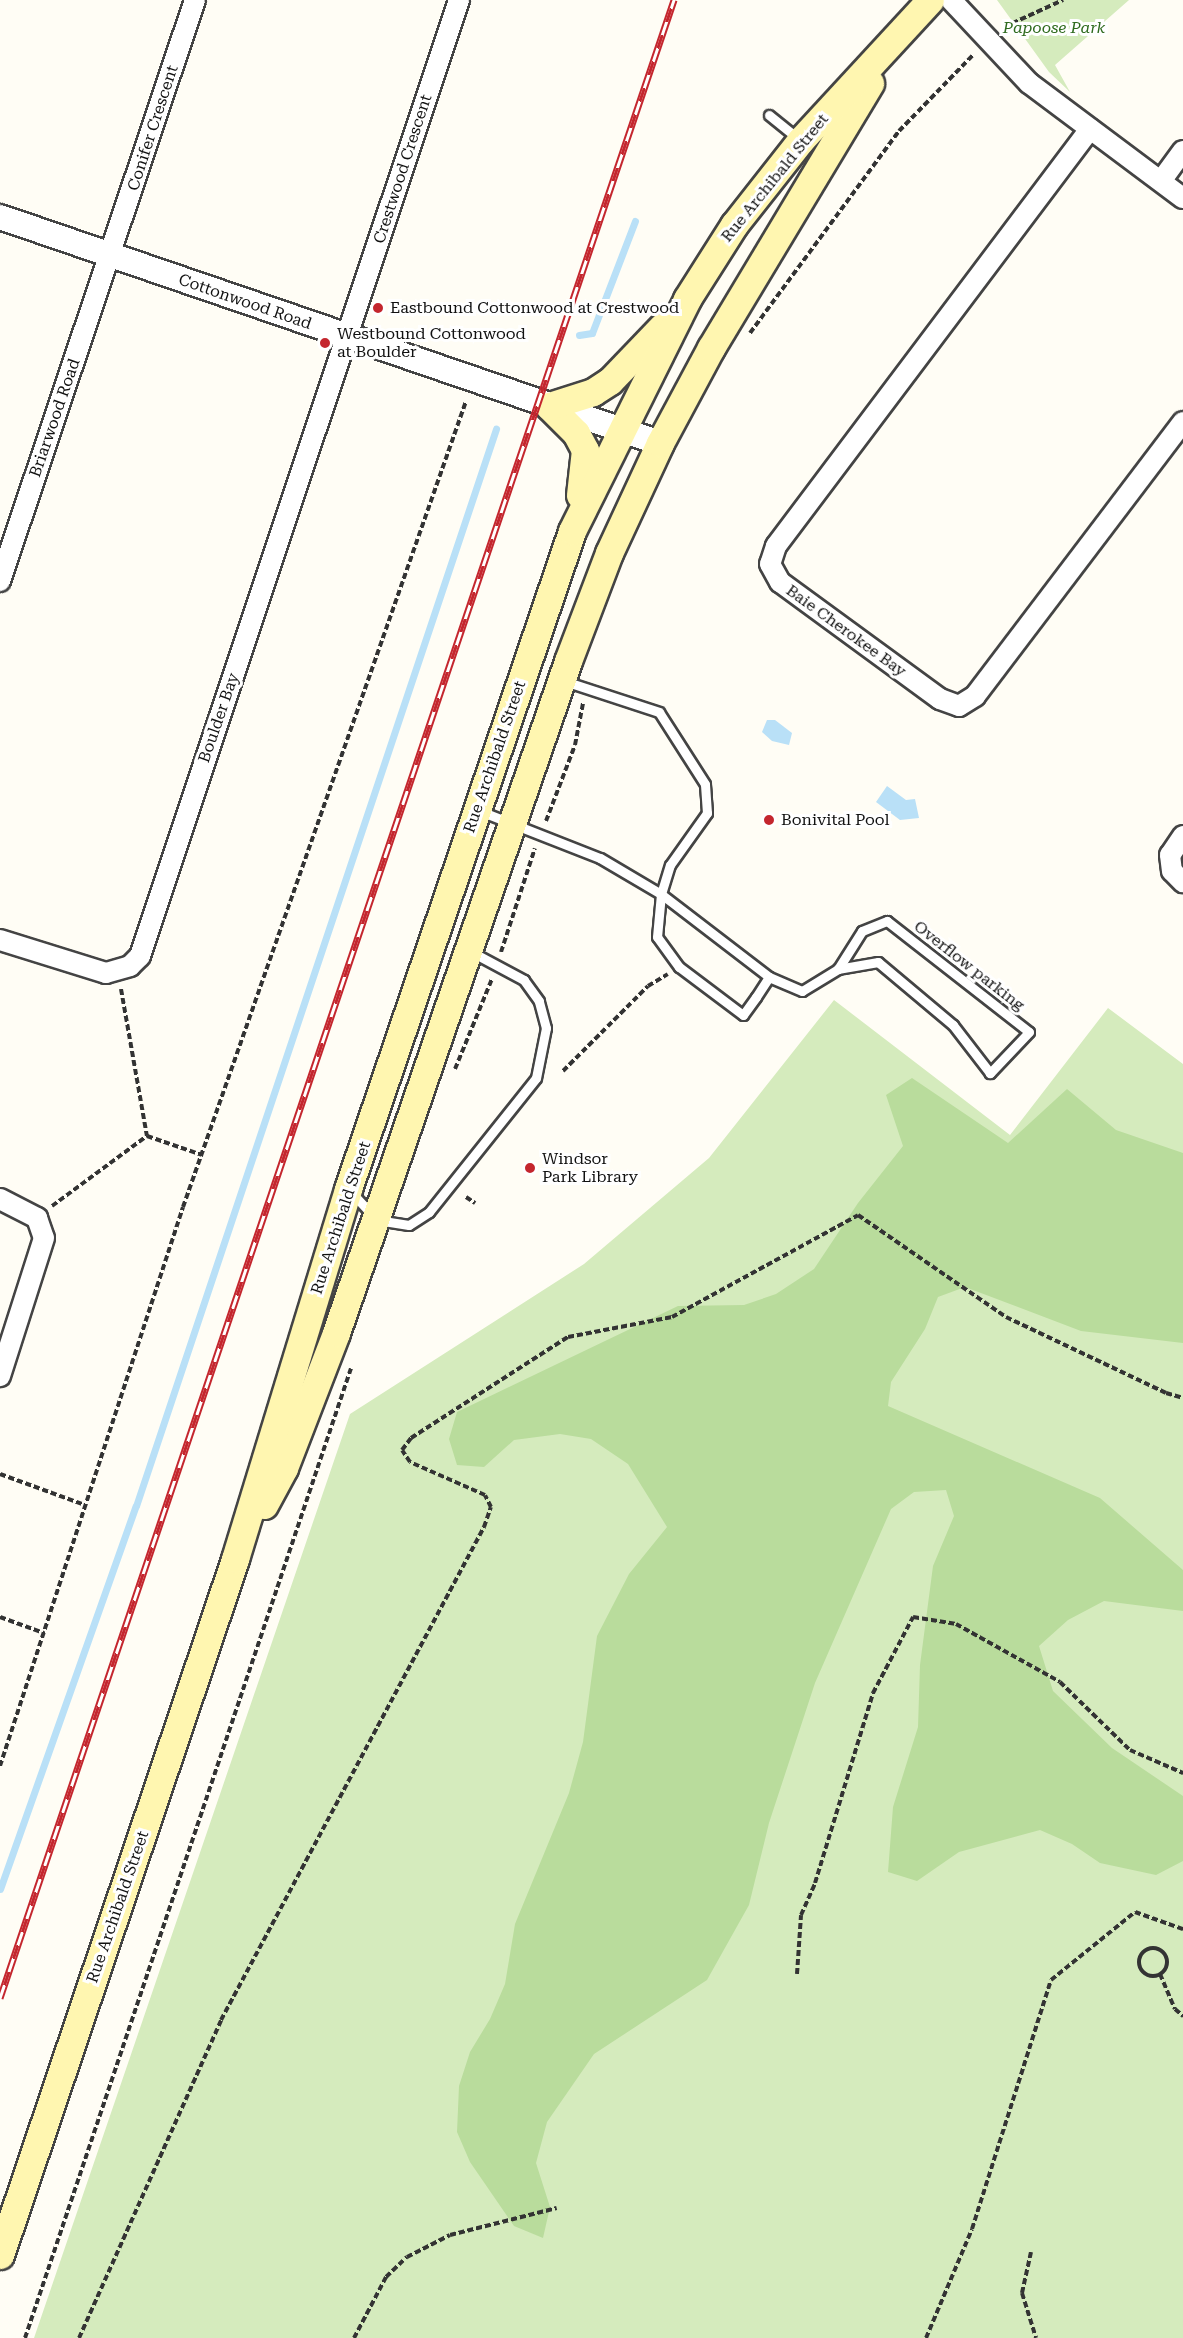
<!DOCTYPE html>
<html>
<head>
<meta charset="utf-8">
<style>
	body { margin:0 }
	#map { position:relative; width:1183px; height:2338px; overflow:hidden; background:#fffdf5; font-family:"Roboto Serif",serif }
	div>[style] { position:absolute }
	.green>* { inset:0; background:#d5ebbd }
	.forest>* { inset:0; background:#b9dc9c }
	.water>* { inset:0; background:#b9e0f7 }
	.stream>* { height:7px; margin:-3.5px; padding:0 3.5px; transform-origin:3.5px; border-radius:3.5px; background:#b9e0f7 }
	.path>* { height:4px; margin-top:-2px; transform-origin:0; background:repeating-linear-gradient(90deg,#333 0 6px,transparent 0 9px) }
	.path>.ring { margin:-2px; padding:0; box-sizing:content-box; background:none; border:4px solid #333; border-radius:50% }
	.roads { filter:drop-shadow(2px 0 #444) drop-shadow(-2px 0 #444) drop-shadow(0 2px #444) drop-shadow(0 -2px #444) }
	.service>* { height:9px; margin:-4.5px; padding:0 4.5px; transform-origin:4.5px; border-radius:4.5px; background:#fff }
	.minor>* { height:20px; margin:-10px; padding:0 10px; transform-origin:10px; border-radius:10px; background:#fff }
	.tertiary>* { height:24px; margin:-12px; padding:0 12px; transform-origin:12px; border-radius:12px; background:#fff }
	.secondary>* { height:27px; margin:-13.5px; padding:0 13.5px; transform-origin:13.5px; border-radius:13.5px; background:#fff6b0 }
	.rail>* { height:7px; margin-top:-3.5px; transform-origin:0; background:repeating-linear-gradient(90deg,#fff 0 14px,#c4262e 0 28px); box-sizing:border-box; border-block:2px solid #c4262e }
	.dots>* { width:16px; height:16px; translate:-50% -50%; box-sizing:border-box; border:3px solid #fff; border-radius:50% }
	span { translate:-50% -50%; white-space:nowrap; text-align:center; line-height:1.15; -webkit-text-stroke:6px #fff; paint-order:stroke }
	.park-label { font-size:16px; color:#2f6b1f; font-style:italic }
	.street-label { font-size:16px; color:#111 }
	.poi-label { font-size:16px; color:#111 }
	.left { translate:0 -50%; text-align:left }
</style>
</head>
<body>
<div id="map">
	<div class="green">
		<div style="clip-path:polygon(997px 0,1129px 0,1055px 65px,1070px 92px,1049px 72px)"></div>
		<div style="clip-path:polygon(834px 1000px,1010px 1135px,1108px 1008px,1183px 1064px,1183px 2338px,34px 2338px,350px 1414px,584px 1264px,709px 1158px)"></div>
	</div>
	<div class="forest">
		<div style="clip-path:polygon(912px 1078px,1008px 1143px,1067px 1089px,1116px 1130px,1183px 1153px,1183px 1343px,1081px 1331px,965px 1287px,938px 1297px,925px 1329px,891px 1382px,888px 1406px,1100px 1498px,1183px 1570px,1183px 1611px,1104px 1601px,1068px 1620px,1039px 1646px,1053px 1691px,1112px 1748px,1183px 1796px,1183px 1861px,1156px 1875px,1100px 1863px,1072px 1844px,1040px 1830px,959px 1852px,917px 1881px,888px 1872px,893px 1807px,918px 1727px,920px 1665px,933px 1566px,954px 1516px,946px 1490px,914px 1492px,891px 1509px,815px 1683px,769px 1823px,749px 1905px,707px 1980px,594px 2054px,547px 2122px,536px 2163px,550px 2207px,543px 2238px,514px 2226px,470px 2162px,457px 2132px,459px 2086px,470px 2052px,490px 2019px,505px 1984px,515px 1924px,569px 1793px,583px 1742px,597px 1636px,629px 1574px,667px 1527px,628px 1464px,591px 1439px,560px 1434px,514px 1440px,484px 1467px,457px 1465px,449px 1439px,457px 1412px,678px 1306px,744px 1305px,776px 1294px,814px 1269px,858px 1203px,903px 1146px,886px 1095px)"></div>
	</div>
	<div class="water">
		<div style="clip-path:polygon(767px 720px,775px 720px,792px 733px,789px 745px,772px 741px,762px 732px)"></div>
		<div style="clip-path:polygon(887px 786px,906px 800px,915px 799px,919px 818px,900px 820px,876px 802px)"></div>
	</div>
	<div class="stream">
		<div style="left:579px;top:335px;width:13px;rotate:-9deg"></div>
		<div style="left:592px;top:333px;width:120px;rotate:-69deg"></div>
		<div style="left:0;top:1889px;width:406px;rotate:-70.5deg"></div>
		<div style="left:136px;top:1506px;width:1136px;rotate:-71.52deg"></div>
	</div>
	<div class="path">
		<div style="left:1004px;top:27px;width:65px;rotate:-24.6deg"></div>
		<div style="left:750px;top:333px;width:251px;rotate:-53.6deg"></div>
		<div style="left:899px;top:131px;width:107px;rotate:-45.8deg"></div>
		<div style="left:546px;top:821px;width:81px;rotate:-69.1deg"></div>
		<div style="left:575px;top:745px;width:43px;rotate:-79.2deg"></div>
		<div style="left:501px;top:952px;width:109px;rotate:-71.9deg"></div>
		<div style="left:121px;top:989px;width:149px;rotate:80deg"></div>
		<div style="left:455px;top:1069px;width:97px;rotate:-67.7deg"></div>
		<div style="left:563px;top:1071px;width:120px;rotate:-45deg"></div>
		<div style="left:648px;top:986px;width:23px;rotate:-31deg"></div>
		<div style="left:466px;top:1197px;width:11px;rotate:34deg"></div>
		<div style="left:52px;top:1206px;width:118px;rotate:-36.4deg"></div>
		<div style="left:147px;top:1136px;width:58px;rotate:19.1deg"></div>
		<div style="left:0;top:1474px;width:90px;rotate:20deg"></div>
		<div style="left:0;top:1617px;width:47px;rotate:20deg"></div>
		<div style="left:0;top:1766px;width:588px;rotate:-71.87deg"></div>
		<div style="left:183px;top:1207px;width:854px;rotate:-70.65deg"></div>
		<div class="ring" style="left:1139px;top:1948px;width:24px;height:24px"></div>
		<div style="left:797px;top:1974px;width:59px;rotate:-86.1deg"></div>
		<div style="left:801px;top:1915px;width:35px;rotate:-66deg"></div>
		<div style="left:815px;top:1883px;width:199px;rotate:-73deg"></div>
		<div style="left:873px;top:1693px;width:86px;rotate:-62.2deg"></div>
		<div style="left:913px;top:1617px;width:44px;rotate:9.2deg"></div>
		<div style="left:956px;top:1624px;width:119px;rotate:29.1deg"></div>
		<div style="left:1060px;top:1682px;width:98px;rotate:44.2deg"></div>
		<div style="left:1130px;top:1750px;width:58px;rotate:23.5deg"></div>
		<div style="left:1160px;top:1974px;width:38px;rotate:67deg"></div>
		<div style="left:1175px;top:2009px;width:11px;rotate:41deg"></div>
		<div style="left:1031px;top:2252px;width:42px;rotate:102.4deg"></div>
		<div style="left:1022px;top:2293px;width:47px;rotate:72.7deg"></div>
		<div style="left:25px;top:2338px;width:1023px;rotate:-71.42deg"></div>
		<div style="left:79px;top:2338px;width:348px;rotate:-65.9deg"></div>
		<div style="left:221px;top:2020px;width:559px;rotate:-61.92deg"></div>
		<div style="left:484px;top:1527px;width:21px;rotate:-71deg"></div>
		<div style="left:491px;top:1507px;width:13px;rotate:-117deg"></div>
		<div style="left:485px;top:1495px;width:82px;rotate:-156.3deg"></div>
		<div style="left:410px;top:1462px;width:14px;rotate:-124deg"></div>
		<div style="left:402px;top:1450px;width:15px;rotate:-53deg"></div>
		<div style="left:411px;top:1438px;width:187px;rotate:-32.8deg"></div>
		<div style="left:568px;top:1337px;width:106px;rotate:-10.9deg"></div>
		<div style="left:672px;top:1317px;width:212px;rotate:-28.7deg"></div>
		<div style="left:858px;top:1215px;width:180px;rotate:34.6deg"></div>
		<div style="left:1006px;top:1317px;width:177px;rotate:25.4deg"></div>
		<div style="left:1166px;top:1393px;width:18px;rotate:16deg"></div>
		<div style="left:354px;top:2338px;width:69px;rotate:-62.3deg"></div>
		<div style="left:386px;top:2277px;width:29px;rotate:-44deg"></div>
		<div style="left:407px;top:2257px;width:48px;rotate:-27.1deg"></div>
		<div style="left:450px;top:2235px;width:110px;rotate:-14.2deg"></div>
		<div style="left:926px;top:2338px;width:118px;rotate:-67.1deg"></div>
		<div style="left:972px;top:2229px;width:261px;rotate:-72.4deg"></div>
		<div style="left:1051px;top:1980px;width:108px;rotate:-39deg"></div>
		<div style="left:1135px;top:1912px;width:51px;rotate:19.5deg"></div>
	</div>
	<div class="roads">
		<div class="service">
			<div style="left:769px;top:115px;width:38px;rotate:39deg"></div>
			<div style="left:480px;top:811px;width:129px;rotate:21.4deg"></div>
			<div style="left:600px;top:858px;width:71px;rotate:30.5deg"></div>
			<div style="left:661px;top:894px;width:136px;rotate:37.5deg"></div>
			<div style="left:769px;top:977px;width:24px;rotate:123deg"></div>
			<div style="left:756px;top:997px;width:22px;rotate:126deg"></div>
			<div style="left:743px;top:1015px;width:80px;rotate:-143.1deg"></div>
			<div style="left:679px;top:967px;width:37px;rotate:-126deg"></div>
			<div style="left:657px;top:937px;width:43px;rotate:-84.7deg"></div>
			<div style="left:661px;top:894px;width:30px;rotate:-73deg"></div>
			<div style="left:670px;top:865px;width:64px;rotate:-54.6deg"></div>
			<div style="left:707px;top:813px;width:29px;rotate:-94deg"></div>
			<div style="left:705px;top:784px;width:85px;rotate:-122.6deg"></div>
			<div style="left:659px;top:712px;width:100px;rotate:-161.9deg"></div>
			<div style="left:769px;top:977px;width:36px;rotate:23deg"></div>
			<div style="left:802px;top:991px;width:42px;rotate:-31.4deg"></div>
			<div style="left:838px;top:969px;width:45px;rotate:-57.7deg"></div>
			<div style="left:862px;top:931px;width:27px;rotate:-22deg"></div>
			<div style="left:887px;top:921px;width:180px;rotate:38deg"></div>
			<div style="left:1029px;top:1032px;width:57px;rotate:133.6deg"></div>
			<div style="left:990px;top:1073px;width:61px;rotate:-127.6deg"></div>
			<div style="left:953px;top:1025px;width:98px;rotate:-140deg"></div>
			<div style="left:878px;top:962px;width:41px;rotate:170.1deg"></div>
			<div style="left:352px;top:1193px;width:37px;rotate:47deg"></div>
			<div style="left:377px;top:1220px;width:32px;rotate:9deg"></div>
			<div style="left:409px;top:1225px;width:24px;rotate:-33deg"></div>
			<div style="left:429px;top:1212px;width:171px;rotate:-51.4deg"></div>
			<div style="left:536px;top:1078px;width:51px;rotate:-78.7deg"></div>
			<div style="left:546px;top:1028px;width:28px;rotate:-105deg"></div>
			<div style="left:539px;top:1001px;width:26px;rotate:-126deg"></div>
			<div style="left:524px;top:980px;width:61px;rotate:-151.8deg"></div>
		</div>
		<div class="minor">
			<div style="left:951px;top:0;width:114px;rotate:46.8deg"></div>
			<div style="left:1029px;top:83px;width:192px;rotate:36.8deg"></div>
			<div style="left:1090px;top:129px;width:522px;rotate:126.98deg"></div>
			<div style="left:776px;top:546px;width:19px;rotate:108deg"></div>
			<div style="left:770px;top:564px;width:21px;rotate:61deg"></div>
			<div style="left:780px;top:582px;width:198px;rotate:36.2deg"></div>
			<div style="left:940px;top:699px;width:20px;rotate:20deg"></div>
			<div style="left:959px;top:706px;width:19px;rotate:-32deg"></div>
			<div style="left:975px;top:696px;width:344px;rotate:-52.8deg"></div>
			<div style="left:1161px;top:181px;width:37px;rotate:-54deg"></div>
			<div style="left:0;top:581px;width:613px;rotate:-71.45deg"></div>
			<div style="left:1183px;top:836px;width:23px;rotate:124deg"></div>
			<div style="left:1170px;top:855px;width:16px;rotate:83deg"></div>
			<div style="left:1172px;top:871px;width:16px;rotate:45deg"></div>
			<div style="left:0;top:940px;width:111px;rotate:17.3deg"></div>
			<div style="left:106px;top:973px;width:25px;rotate:-16deg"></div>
			<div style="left:130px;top:966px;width:14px;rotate:-45deg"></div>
			<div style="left:140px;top:956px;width:1008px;rotate:-71.55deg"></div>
			<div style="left:0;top:1199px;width:42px;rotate:27.2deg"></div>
			<div style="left:37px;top:1218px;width:21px;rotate:71deg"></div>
			<div style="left:44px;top:1238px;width:145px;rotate:107.7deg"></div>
		</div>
		<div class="tertiary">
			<div style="left:0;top:217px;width:698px;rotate:18.9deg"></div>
		</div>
		<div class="secondary">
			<div style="left:580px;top:495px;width:45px;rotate:-83.7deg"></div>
			<div style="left:585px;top:450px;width:19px;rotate:-118deg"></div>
			<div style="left:576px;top:433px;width:38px;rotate:-135deg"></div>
			<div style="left:549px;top:406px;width:46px;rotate:-17.7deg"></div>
			<div style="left:593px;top:392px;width:20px;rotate:-33deg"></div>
			<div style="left:610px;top:381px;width:75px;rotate:-46.1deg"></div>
			<div style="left:264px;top:1505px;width:42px;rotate:-61.6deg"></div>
			<div style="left:284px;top:1468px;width:145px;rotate:-68.9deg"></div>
			<div style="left:336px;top:1333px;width:711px;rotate:-70.95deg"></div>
			<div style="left:568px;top:661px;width:116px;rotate:-69.2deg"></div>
			<div style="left:609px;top:553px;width:121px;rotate:-65.1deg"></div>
			<div style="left:660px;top:443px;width:108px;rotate:-61.8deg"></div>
			<div style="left:711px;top:348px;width:309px;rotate:-59deg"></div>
			<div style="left:0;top:2255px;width:735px;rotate:-71.34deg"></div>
			<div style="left:235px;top:1559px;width:387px;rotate:-73deg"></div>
			<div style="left:348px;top:1189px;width:695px;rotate:-71.2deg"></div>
			<div style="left:572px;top:531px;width:259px;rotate:-63.6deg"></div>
			<div style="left:687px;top:299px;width:88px;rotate:-57.6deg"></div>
			<div style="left:734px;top:225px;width:108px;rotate:-51.8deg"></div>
			<div style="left:801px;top:140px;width:190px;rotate:-47.3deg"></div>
		</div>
	</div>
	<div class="rail">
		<div style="left:0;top:1998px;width:2109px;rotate:-71.36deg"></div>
	</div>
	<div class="dots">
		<div style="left:378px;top:308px;background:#c4262e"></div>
		<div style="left:325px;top:343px;background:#c4262e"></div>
		<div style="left:769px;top:820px;background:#c4262e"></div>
		<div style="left:530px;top:1168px;background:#c4262e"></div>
	</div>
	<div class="park-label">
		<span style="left:1054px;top:28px">Papoose Park</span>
	</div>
	<div class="street-label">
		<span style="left:153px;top:128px;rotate:-72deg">Conifer Crescent</span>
		<span style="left:403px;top:169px;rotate:-72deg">Crestwood Crescent</span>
		<span style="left:775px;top:178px;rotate:-51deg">Rue Archibald Street</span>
		<span style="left:245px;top:302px;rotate:19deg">Cottonwood Road</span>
		<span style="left:55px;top:418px;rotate:-71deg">Briarwood Road</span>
		<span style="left:846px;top:631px;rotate:36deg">Baie Cherokee Bay</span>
		<span style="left:219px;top:718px;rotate:-71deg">Boulder Bay</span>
		<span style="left:495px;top:757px;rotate:-71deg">Rue Archibald Street</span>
		<span style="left:969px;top:966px;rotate:38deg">Overflow parking</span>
		<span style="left:341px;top:1218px;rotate:-72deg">Rue Archibald Street</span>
		<span style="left:118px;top:1907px;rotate:-71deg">Rue Archibald Street</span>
	</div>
	<div class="poi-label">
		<span class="left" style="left:390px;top:308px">Eastbound Cottonwood at Crestwood</span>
		<span class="left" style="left:337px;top:343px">Westbound Cottonwood<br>at Boulder</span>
		<span class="left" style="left:781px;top:820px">Bonivital Pool</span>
		<span class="left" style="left:542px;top:1168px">Windsor<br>Park Library</span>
	</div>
</div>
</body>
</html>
